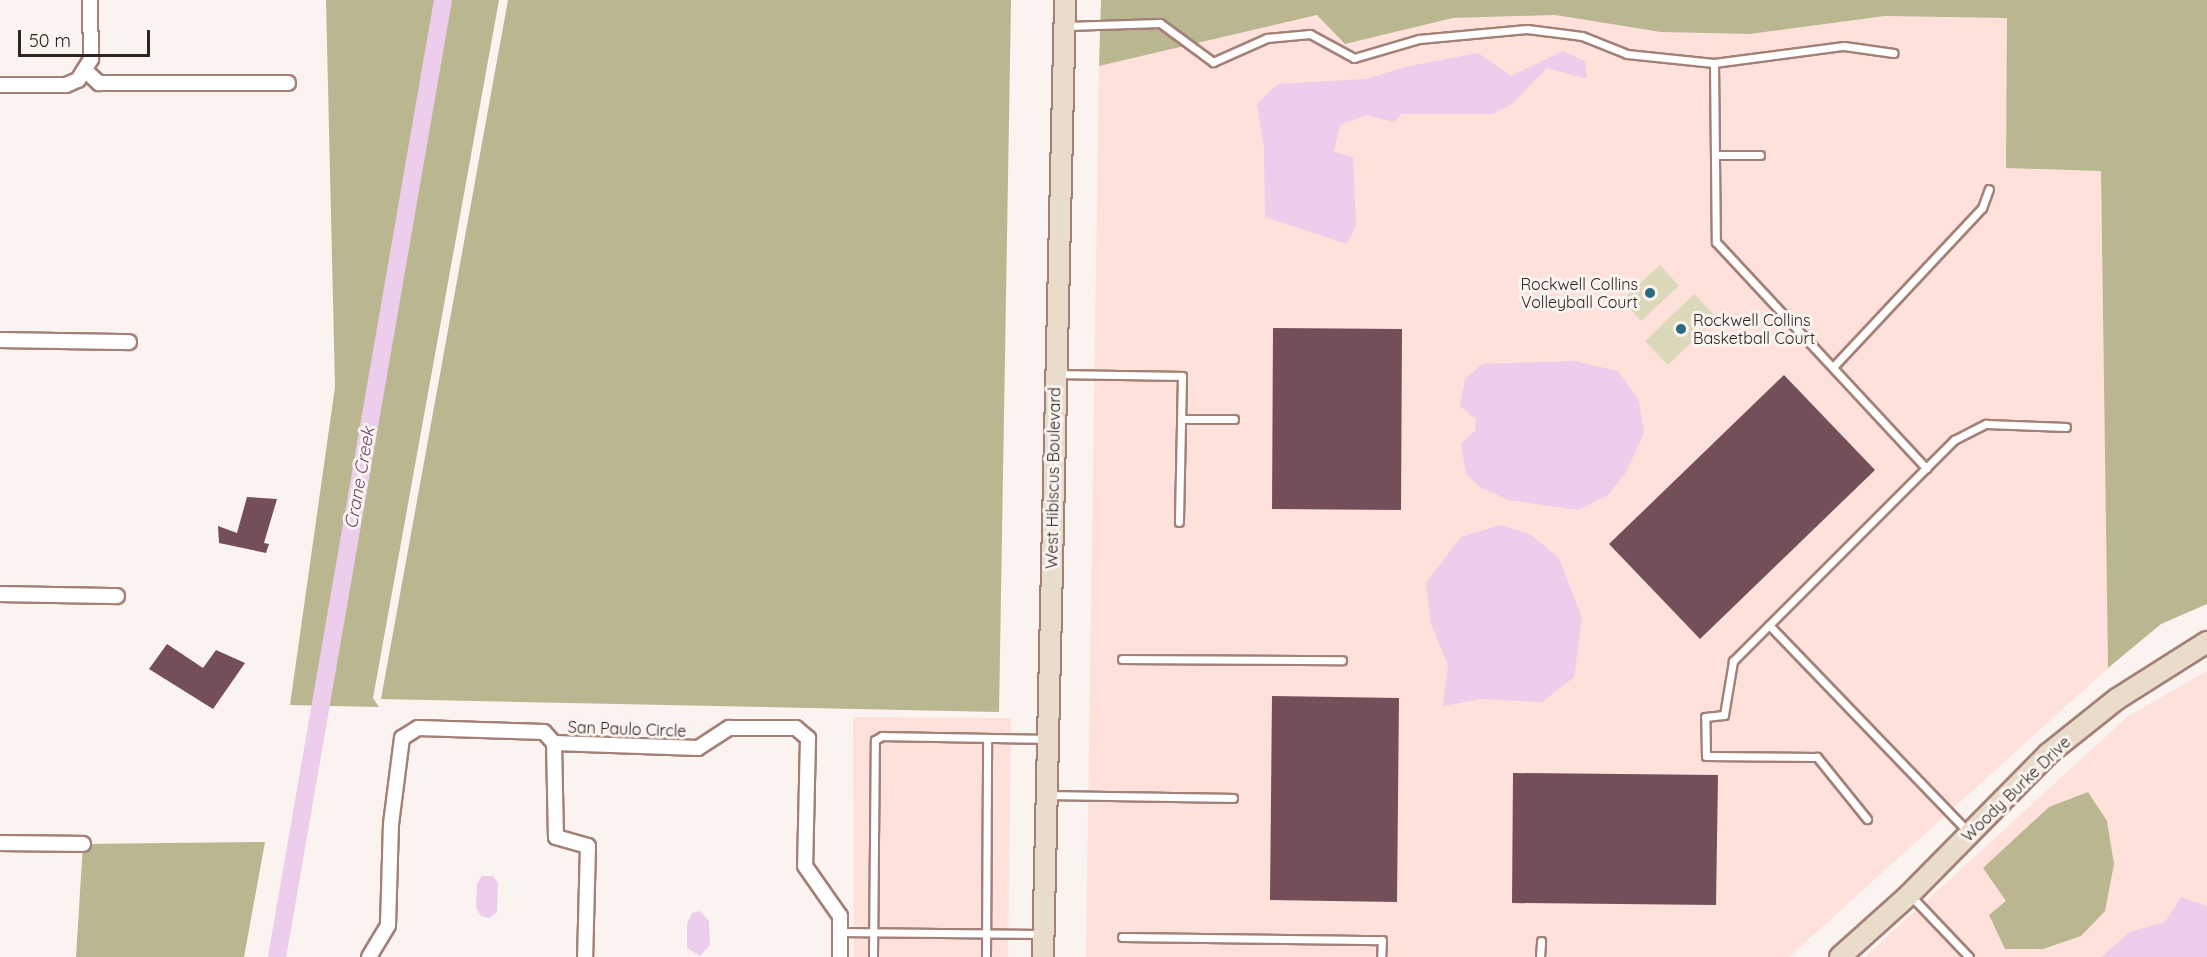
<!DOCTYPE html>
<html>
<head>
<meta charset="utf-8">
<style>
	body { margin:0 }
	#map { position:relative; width:2207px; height:957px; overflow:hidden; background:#faf3f0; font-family:Quicksand,sans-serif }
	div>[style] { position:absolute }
	.built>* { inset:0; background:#fde1da }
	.green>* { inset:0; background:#dcd9ba }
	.forest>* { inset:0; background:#b9b690 }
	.water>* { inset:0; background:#eccdeb }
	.canal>* { height:18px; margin:-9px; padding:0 9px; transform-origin:9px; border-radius:9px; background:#eccdeb }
	.building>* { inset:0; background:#744e59 }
	.roads { filter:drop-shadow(2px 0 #a38178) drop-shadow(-2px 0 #a38178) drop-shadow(0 2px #a38178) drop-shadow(0 -2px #a38178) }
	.lane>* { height:7px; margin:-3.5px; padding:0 3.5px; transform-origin:3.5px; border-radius:3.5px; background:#fff }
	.street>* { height:14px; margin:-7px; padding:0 7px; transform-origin:7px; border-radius:7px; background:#fff }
	.secondary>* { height:20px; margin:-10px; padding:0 10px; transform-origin:10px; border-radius:10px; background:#eadcca }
	.dots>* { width:16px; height:16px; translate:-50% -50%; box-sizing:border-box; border:3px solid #faf3f0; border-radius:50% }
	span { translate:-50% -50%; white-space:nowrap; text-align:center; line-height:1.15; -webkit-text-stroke:6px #faf3f0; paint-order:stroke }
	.poi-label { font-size:16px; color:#312420 }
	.right { translate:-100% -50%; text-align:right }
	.left { translate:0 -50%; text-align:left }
	.street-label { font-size:16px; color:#312420 }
	.water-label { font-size:18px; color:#6d446d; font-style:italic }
	.scale { position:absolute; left:18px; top:30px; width:132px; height:27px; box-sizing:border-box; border:3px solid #312420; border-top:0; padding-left:8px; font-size:18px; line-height:21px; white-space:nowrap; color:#312420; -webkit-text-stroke:4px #faf3f0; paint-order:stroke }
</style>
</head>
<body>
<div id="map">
	<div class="built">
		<div style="clip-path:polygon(1317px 15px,1345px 44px,1453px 18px,1555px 15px,1661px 32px,1750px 34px,1885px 16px,2008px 18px,2006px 168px,2101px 171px,2108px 668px,1789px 957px,1086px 957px,1099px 66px)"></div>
		<div style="clip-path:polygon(2207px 671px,2207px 957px,1865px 957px,2127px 717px)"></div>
		<div style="clip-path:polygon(853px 717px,1011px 718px,1008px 957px,854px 957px)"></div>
	</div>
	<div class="green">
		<div style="clip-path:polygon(1660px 265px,1679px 286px,1641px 321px,1622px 300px)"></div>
		<div style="clip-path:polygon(1694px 294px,1717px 318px,1668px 365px,1645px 341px)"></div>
	</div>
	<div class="forest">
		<div style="clip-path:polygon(326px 0,499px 0,373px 698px,379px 707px,290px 705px,335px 387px)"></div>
		<div style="clip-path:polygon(508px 0,1011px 0,999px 712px,381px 699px)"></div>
		<div style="clip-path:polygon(1101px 0,2207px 0,2207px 604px,2161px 624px,2108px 668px,2101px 171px,2006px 168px,2007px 18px,1885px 16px,1750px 34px,1661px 32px,1555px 15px,1453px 18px,1345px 44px,1317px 15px,1099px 66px)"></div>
		<div style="clip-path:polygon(2088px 792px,2107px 821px,2114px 864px,2105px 911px,2081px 936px,2043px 949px,2005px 949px,1989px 915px,2006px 901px,1983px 868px,2049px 807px)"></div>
		<div style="clip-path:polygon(265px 842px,244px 957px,76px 957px,83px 844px)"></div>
	</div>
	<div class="water">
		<div style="clip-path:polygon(1563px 51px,1585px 61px,1587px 79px,1547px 68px,1511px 105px,1492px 114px,1402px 114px,1394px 122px,1366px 115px,1340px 125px,1334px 152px,1353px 157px,1356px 226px,1347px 244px,1265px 217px,1264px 148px,1257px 104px,1278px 84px,1366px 79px,1405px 67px,1478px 53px,1511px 76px)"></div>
		<div style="clip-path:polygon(1574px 361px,1618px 371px,1639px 401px,1644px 433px,1626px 472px,1608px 495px,1578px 510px,1508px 500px,1480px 487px,1466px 474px,1461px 444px,1475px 431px,1476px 419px,1460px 406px,1465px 379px,1482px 364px)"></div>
		<div style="clip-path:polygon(1501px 525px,1531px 535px,1559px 558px,1582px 618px,1574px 677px,1542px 702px,1480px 699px,1443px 706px,1448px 665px,1431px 624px,1426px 583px,1461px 537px)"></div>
		<div style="clip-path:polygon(482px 876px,493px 876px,498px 883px,497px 912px,489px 918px,481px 916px,476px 907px,477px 884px)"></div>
		<div style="clip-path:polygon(2181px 897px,2207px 906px,2207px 957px,2101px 957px,2130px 932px,2165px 922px)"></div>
		<div style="clip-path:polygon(700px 911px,709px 921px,710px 945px,700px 956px,687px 948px,687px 924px,692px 913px)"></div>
	</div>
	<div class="canal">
		<div style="left:277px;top:957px;width:971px;rotate:-80.16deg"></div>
	</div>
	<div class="building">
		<div style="clip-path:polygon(1273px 328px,1402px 329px,1401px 510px,1272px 509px)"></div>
		<div style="clip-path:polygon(1784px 375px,1875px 470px,1700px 639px,1609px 544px)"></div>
		<div style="clip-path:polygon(247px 497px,277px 499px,264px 543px,269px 544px,266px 553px,219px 543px,218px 526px,237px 533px)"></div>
		<div style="clip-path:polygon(167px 644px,203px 668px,216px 650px,245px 663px,213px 709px,149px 669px)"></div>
		<div style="clip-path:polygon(1272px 696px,1399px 698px,1397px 902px,1270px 900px)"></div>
		<div style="clip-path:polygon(1513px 773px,1718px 775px,1716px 905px,1512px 903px)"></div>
	</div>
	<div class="roads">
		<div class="lane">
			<div style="left:1067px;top:26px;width:93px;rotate:-1.8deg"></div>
			<div style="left:1160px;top:23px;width:66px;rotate:36.3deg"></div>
			<div style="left:1213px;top:62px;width:59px;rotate:-24deg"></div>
			<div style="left:1267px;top:38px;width:43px;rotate:-5.3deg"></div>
			<div style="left:1310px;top:34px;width:50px;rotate:28.6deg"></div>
			<div style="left:1354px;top:58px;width:68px;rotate:-16.3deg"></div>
			<div style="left:1419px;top:39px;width:108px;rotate:-5.3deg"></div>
			<div style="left:1527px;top:29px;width:55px;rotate:7.3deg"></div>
			<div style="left:1582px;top:36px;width:48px;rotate:21.8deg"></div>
			<div style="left:1627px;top:54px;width:87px;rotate:5.9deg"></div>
			<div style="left:1714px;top:63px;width:131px;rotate:-7.5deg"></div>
			<div style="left:1844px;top:46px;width:50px;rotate:8deg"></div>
			<div style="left:1714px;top:63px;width:179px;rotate:89.4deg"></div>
			<div style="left:1716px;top:242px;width:309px;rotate:47.1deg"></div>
			<div style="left:1715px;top:155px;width:45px"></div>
			<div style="left:1833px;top:367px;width:218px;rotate:-46.9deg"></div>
			<div style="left:1982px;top:208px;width:20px;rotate:-70deg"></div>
			<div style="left:1058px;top:374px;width:124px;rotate:0.9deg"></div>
			<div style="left:1182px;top:376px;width:146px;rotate:91.2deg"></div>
			<div style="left:1182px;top:419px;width:52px"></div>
			<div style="left:1769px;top:625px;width:287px;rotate:46.1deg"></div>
			<div style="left:1122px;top:659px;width:220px;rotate:0.3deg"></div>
			<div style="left:1049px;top:795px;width:184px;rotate:0.9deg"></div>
			<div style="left:1867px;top:819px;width:80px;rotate:-128.9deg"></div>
			<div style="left:1817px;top:757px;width:111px;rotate:-179.5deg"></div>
			<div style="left:1706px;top:756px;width:39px;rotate:-91deg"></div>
			<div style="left:1705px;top:717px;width:19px;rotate:-6deg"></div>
			<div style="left:1724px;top:715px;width:55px;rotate:-80.5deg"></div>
			<div style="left:1733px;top:661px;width:313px;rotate:-45deg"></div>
			<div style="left:1954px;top:440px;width:36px;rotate:-27deg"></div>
			<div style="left:1986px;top:424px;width:80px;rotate:2.1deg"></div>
			<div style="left:1911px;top:896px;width:84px;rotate:46.4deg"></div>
			<div style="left:840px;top:932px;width:201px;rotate:0.6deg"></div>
			<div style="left:1122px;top:937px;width:260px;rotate:0.7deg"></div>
			<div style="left:1382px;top:940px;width:17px;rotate:93deg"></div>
			<div style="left:873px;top:957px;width:217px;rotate:-89.5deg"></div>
			<div style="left:875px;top:740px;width:8px;rotate:-30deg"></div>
			<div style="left:882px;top:736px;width:165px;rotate:1deg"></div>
			<div style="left:986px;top:957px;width:219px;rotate:-89.7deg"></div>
			<div style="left:1540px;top:957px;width:16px;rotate:-86deg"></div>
		</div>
		<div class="street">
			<div style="left:86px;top:71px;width:18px;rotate:43deg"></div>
			<div style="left:99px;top:83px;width:189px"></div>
			<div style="left:0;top:85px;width:66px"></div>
			<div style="left:66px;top:85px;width:13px;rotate:-23deg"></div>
			<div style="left:78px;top:80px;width:25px;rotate:-58deg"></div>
			<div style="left:91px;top:59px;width:59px;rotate:-91deg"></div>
			<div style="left:0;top:340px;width:129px;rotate:0.9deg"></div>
			<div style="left:0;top:594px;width:117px;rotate:1deg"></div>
			<div style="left:554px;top:743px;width:94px;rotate:88.8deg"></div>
			<div style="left:556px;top:837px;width:33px;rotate:16deg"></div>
			<div style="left:588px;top:846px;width:111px;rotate:91.5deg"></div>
			<div style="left:0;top:843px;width:83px;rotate:0.7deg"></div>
			<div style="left:369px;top:957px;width:37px;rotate:-59deg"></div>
			<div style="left:388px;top:925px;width:101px;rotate:-88.3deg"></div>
			<div style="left:391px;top:824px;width:87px;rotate:-82.7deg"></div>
			<div style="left:402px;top:738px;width:19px;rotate:-32deg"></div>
			<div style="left:418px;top:728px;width:126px;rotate:1.8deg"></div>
			<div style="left:544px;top:732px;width:15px;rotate:48deg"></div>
			<div style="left:554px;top:743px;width:144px;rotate:2deg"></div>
			<div style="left:698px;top:748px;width:37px;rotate:-33deg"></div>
			<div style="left:729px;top:728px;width:67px"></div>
			<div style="left:796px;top:728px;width:16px;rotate:40deg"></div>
			<div style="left:808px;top:738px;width:128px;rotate:91.3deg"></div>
			<div style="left:805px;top:866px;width:61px;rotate:55deg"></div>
			<div style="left:840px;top:916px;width:41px;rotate:90deg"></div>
		</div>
		<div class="secondary">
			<div style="left:1043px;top:957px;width:957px;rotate:-88.68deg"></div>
			<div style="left:1840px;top:957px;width:93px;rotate:-41.9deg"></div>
			<div style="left:1909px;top:895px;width:198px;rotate:-45.4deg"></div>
			<div style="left:2048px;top:754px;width:88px;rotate:-38.6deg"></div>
			<div style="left:2117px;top:699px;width:107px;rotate:-32.3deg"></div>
		</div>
	</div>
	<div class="dots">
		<div style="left:1650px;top:293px;background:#2b697f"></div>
		<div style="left:1681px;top:329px;background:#2b697f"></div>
	</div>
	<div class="poi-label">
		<span class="right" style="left:1638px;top:293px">Rockwell Collins<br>Volleyball Court</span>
		<span class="left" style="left:1693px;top:329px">Rockwell Collins<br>Basketball Court</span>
	</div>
	<div class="street-label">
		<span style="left:1053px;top:478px;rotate:-89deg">West Hibiscus Boulevard</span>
		<span style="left:627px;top:729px;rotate:2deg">San Paulo Circle</span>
		<span style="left:2016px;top:789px;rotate:-44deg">Woody Burke Drive</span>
	</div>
	<div class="water-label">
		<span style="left:360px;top:478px;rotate:-80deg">Crane Creek</span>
	</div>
	<div class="scale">50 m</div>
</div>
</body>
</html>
